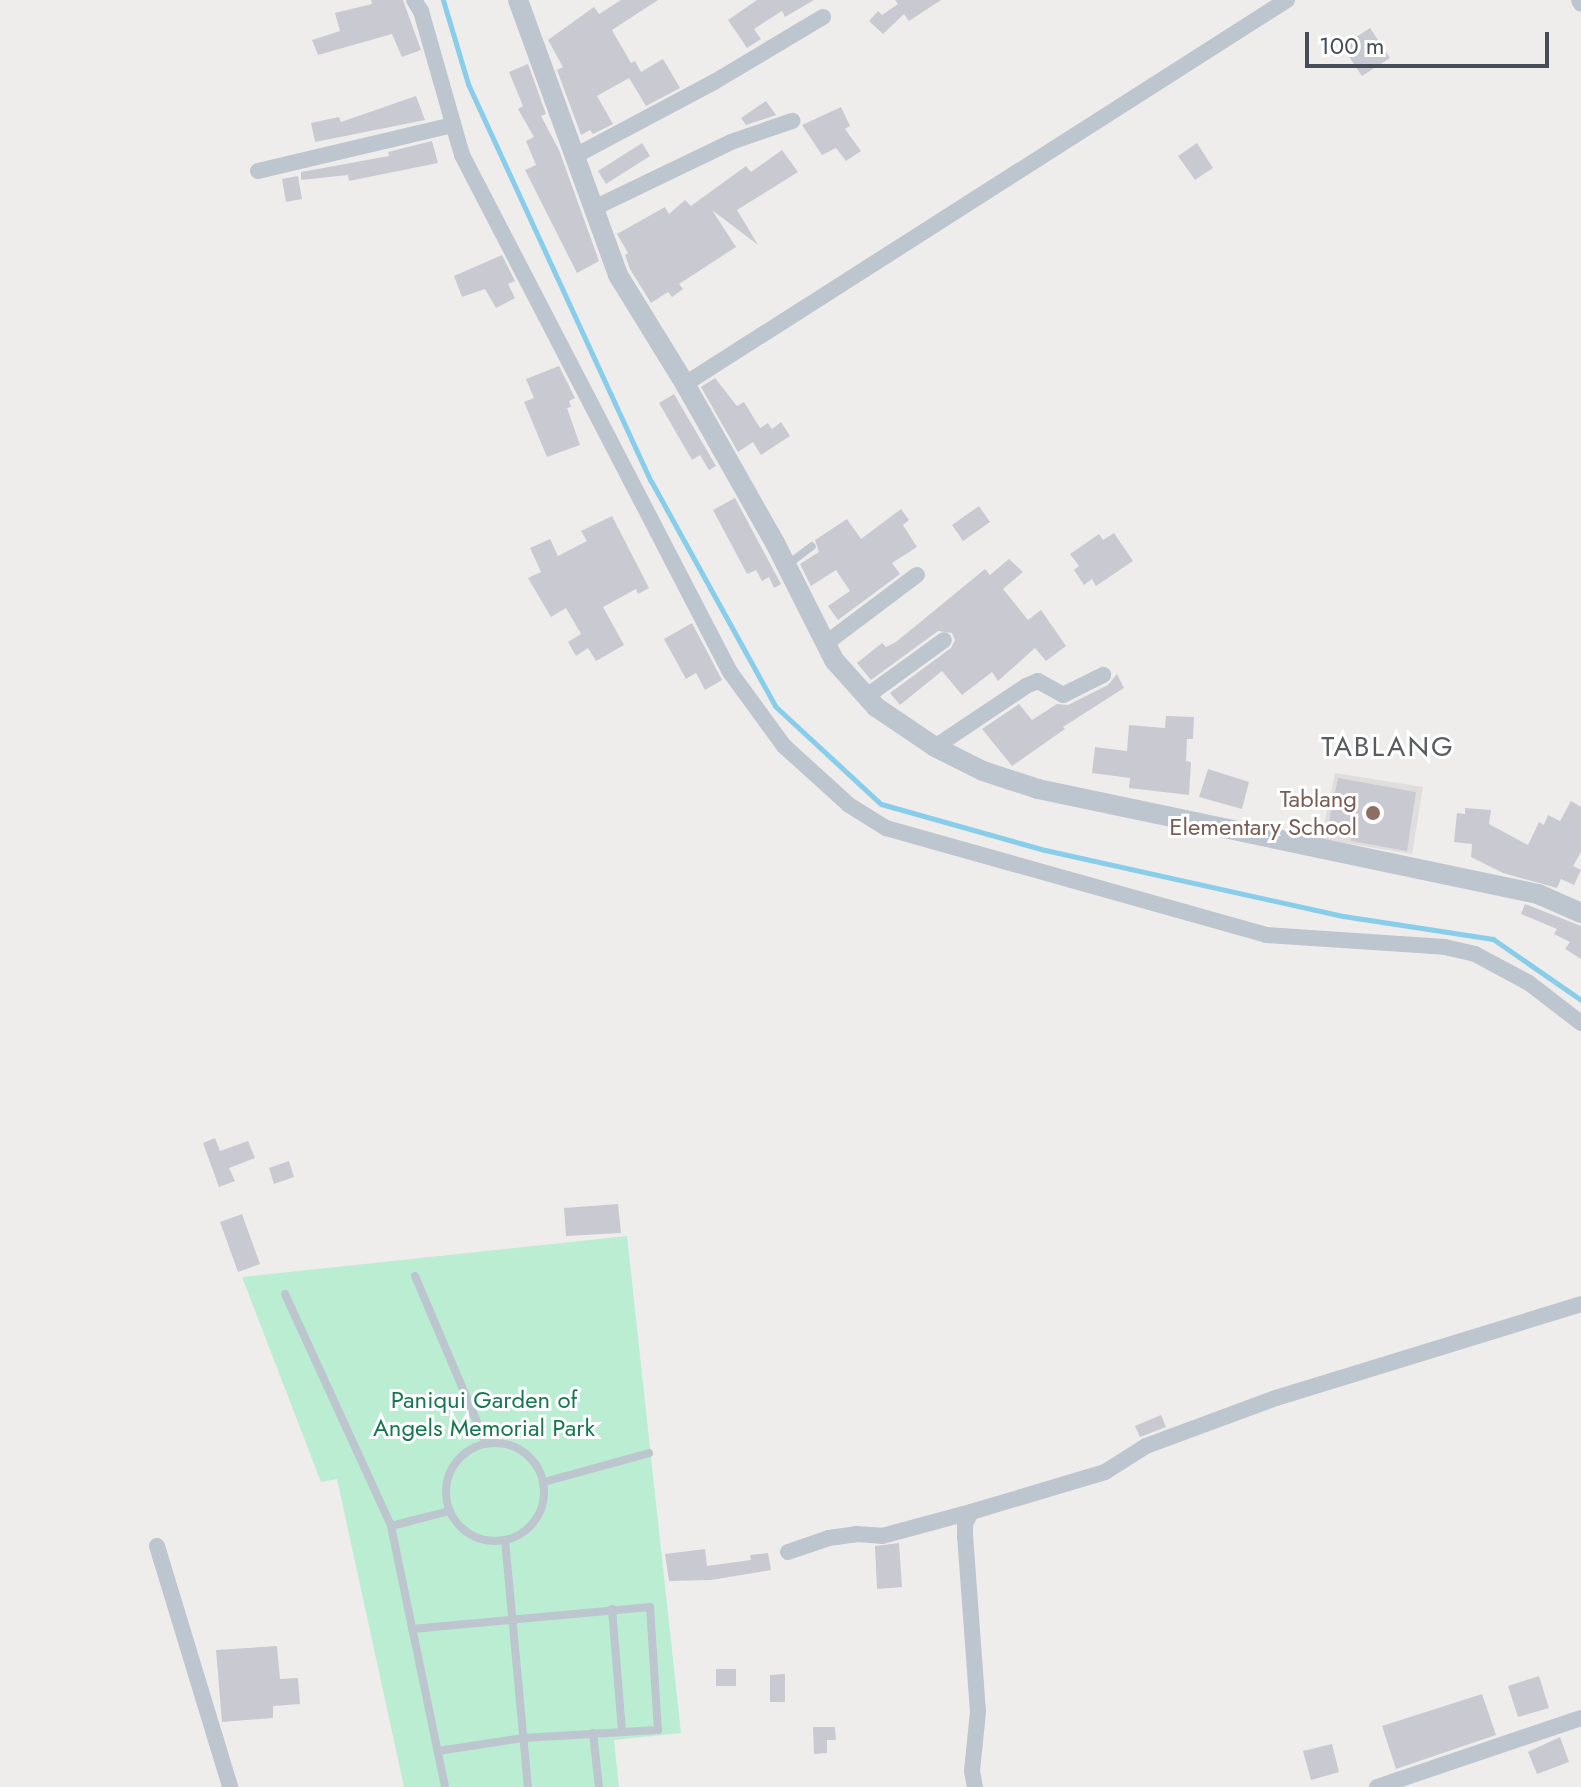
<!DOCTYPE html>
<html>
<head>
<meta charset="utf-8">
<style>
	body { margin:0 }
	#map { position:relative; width:1581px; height:1787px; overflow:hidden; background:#efecec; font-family:Jost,sans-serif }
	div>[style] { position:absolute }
	.education>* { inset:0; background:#e0dddd }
	.green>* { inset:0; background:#baedd1 }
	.stream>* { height:5px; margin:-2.5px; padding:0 2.5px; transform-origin:2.5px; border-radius:2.5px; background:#88cde9 }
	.building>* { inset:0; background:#c9cad1 }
	.service>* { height:8px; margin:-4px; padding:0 4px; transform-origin:4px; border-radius:4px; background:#bdc5ce }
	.service>.ring { margin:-4px; padding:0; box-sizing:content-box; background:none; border:8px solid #bdc5ce; border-radius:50% }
	.minor>* { height:16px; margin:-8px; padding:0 8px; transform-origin:8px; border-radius:8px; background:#bdc5ce }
	.tertiary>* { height:20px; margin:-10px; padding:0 10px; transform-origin:10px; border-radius:10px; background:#bdc5ce }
	.dots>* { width:22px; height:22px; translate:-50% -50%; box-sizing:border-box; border:4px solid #fff; border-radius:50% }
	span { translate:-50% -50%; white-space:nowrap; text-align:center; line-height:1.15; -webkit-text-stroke:6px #fff; paint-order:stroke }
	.education-label { font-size:24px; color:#785e54 }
	.right { translate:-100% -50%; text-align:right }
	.park-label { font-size:24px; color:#18774f }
	.quarter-label { font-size:28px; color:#595c61; letter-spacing:2px }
	.scale { position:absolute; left:1305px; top:32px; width:244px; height:36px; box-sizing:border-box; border:4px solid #454e58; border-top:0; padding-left:10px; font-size:24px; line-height:28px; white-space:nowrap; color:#454e58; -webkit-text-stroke:6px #fff; paint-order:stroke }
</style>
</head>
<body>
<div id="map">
	<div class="education">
		<div style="clip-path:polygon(1335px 773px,1423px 787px,1412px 854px,1321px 839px)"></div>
	</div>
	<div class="green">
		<div style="clip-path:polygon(627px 1236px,681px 1733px,614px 1740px,619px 1787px,404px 1787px,337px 1479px,321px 1482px,242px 1277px)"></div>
	</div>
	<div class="stream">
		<div style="left:443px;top:0;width:88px;rotate:73.4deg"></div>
		<div style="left:468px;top:84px;width:437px;rotate:65.3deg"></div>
		<div style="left:651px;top:481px;width:257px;rotate:61.1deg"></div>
		<div style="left:775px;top:706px;width:144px;rotate:42.8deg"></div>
		<div style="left:881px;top:804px;width:170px;rotate:15.7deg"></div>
		<div style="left:1045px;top:850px;width:305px;rotate:12.5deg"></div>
		<div style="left:1343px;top:916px;width:152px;rotate:8.7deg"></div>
		<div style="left:1493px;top:939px;width:107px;rotate:34.7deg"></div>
	</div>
	<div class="building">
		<div style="clip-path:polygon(371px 0,403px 0,421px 50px,402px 57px,392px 34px,318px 55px,312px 40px,340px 31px,335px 13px,372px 4px)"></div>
		<div style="clip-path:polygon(621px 0,658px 0,612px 30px,631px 63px,635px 61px,641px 72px,663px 59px,680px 88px,646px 106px,629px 78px,597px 96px,613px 124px,593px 134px,590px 130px,581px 135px,557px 70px,563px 67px,548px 40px,594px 7px,599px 14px)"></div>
		<div style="clip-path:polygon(757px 0,814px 0,785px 17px,782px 11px,754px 29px,761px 39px,747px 48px,728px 20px)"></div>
		<div style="clip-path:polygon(895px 0,941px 0,909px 21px,904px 14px,883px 34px,869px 21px,878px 11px,882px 15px,898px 4px)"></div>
		<div style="clip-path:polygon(1370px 28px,1390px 58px,1362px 76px,1342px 46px)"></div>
		<div style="clip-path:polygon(528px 64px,546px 114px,541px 116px,559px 150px,599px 261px,577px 273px,525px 170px,536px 165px,526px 141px,534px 137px,518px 109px,523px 106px,509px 72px)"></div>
		<div style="clip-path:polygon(416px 96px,425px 120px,315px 142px,311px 123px,339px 117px,341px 122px)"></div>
		<div style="clip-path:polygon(766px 101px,776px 115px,746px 125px,741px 118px)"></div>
		<div style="clip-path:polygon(841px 107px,850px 126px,845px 129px,861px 151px,846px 161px,836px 148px,822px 155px,802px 125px)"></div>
		<div style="clip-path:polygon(432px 141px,438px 163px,349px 181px,348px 175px,301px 180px,301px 172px,389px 156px,388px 152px)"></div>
		<div style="clip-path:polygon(642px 143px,650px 156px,606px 184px,598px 171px)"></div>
		<div style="clip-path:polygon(1197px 143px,1213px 168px,1195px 180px,1178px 156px)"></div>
		<div style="clip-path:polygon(782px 150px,798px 172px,737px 210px,758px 245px,712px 210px,736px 247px,679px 284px,683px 289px,672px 297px,668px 292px,651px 303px,630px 269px,625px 255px,628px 253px,617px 234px,665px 207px,669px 214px,685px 200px,691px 206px,746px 166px,751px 172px)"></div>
		<div style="clip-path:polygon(298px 176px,302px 199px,286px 202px,282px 179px)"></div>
		<div style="clip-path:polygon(502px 255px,515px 281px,508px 284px,515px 298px,496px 308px,485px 289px,462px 297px,454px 276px)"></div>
		<div style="clip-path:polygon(559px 366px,575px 398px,569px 401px,571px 407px,567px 408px,580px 445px,547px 457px,524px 402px,534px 398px,526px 379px)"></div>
		<div style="clip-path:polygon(715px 378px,737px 406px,744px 402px,760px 428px,768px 423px,772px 429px,781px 422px,790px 436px,761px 455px,753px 442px,738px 452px,701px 387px)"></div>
		<div style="clip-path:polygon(674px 394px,716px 466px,709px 470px,700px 455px,692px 460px,659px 403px)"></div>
		<div style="clip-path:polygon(735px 498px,781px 584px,774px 588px,769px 577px,762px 581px,756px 570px,747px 574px,713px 510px)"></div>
		<div style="clip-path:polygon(979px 506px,990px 522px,963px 541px,952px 525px)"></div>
		<div style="clip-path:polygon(901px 509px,909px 520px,903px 525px,917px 547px,892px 563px,900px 574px,838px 620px,828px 606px,850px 591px,836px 570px,811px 586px,800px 564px,819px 552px,815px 540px,847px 519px,861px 539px)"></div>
		<div style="clip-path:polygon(612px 516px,649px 588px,638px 594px,636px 589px,603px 607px,624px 645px,596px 661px,588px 648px,576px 656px,568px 642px,581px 634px,566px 608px,551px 617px,528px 578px,541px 572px,530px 548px,550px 539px,558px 556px,587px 541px,581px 531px)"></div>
		<div style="clip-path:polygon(1114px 533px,1133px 561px,1096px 586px,1092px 579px,1084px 585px,1074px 570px,1079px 566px,1070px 554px,1099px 534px,1103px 540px)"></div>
		<div style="clip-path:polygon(1009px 559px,1023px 572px,1003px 589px,1028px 620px,1041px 610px,1066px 646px,1046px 661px,1035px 648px,998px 681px,992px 672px,962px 695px,942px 671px,900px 705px,890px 693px,951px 648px,955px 640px,952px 633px,938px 631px,871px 680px,857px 663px,882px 643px,886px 647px,896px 642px,985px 569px,990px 575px)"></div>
		<div style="clip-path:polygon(692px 623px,722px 680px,705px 690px,696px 673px,686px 679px,664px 639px)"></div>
		<div style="clip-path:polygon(1117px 674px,1124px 688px,1063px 727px,1065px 729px,1012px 766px,982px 729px,1019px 704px,1032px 720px,1057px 704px,1068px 705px,1108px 685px)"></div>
		<div style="clip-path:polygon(1166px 716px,1194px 717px,1193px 739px,1187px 739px,1186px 761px,1191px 762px,1189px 795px,1129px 788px,1130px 778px,1092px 773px,1095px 747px,1127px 751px,1129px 725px,1165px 728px)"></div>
		<div style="clip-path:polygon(1208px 769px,1249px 782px,1242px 809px,1199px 797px)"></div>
		<div style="clip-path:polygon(1338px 778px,1416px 792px,1407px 851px,1351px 841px,1351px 836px,1327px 831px)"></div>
		<div style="clip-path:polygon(1571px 801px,1581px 807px,1581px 852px,1573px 866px,1581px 870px,1574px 885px,1561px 879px,1557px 888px,1503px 873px,1471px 857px,1472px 844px,1454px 842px,1457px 813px,1465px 814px,1465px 808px,1491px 810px,1489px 824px,1528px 845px,1539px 822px,1544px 825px,1548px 815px,1560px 821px)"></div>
		<div style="clip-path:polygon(1525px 904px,1581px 926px,1581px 959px,1565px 949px,1570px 942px,1554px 934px,1557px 929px,1521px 914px)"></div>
		<div style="clip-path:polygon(215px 1138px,220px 1151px,248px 1141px,255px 1158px,229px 1168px,235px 1181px,219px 1187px,203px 1143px)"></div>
		<div style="clip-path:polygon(289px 1161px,294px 1177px,274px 1184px,269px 1168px)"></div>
		<div style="clip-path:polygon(618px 1204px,621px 1233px,566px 1236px,564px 1208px)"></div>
		<div style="clip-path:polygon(242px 1214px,260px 1264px,238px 1272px,220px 1222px)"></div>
		<div style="clip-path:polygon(1161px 1415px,1166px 1427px,1140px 1437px,1135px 1426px)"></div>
		<div style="clip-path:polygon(899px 1543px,902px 1587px,877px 1589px,875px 1546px)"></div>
		<div style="clip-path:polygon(705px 1549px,707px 1566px,751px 1560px,750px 1555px,768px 1553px,771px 1570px,711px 1580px,669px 1581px,665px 1554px)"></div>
		<div style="clip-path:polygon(277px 1646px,280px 1679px,298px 1678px,300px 1704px,273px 1706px,273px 1718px,222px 1722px,216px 1650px)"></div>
		<div style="clip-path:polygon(716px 1669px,736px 1669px,736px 1686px,716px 1686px)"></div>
		<div style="clip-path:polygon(785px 1674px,785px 1702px,770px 1702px,770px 1675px)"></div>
		<div style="clip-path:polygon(1539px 1676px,1549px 1708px,1518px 1717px,1508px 1686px)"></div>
		<div style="clip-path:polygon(1482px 1694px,1496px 1735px,1396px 1769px,1382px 1726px)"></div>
		<div style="clip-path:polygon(813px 1727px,835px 1727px,836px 1740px,827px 1740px,827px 1753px,814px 1754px)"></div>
		<div style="clip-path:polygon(1560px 1737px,1569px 1762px,1537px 1774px,1528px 1752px)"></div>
		<div style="clip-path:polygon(1332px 1744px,1339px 1772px,1311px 1780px,1303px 1751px)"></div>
	</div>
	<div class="service">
		<div style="left:787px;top:565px;width:31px;rotate:-37deg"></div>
		<div style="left:415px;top:1276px;width:181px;rotate:67deg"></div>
		<div style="left:285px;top:1294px;width:255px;rotate:65.4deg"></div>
		<div style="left:391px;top:1526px;width:267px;rotate:78.3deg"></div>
		<div class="ring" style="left:446px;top:1443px;width:90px;height:90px"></div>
		<div style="left:544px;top:1482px;width:109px;rotate:-15.4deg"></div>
		<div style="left:391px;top:1526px;width:61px;rotate:-14.3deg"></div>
		<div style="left:505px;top:1540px;width:248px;rotate:84.7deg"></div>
		<div style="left:612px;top:1609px;width:122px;rotate:85.3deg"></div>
		<div style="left:412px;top:1629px;width:239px;rotate:-5.3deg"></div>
		<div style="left:650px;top:1607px;width:123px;rotate:86.3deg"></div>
		<div style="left:658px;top:1730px;width:135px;rotate:176.6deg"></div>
		<div style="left:523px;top:1738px;width:86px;rotate:171.3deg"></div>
		<div style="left:593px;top:1733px;width:54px;rotate:83.7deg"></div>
	</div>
	<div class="minor">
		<div style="left:414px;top:0;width:13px;rotate:58deg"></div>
		<div style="left:421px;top:11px;width:150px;rotate:74.1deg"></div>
		<div style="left:462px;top:155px;width:582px;rotate:62.6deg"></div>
		<div style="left:730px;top:672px;width:92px;rotate:53.9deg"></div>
		<div style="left:784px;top:746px;width:88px;rotate:42.2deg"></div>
		<div style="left:849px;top:805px;width:44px;rotate:31.9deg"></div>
		<div style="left:886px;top:828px;width:395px;rotate:15.7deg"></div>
		<div style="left:1266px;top:935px;width:179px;rotate:3.8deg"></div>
		<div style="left:1445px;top:947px;width:31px;rotate:13deg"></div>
		<div style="left:1475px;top:954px;width:61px;rotate:28.2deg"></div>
		<div style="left:1529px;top:983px;width:66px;rotate:37.6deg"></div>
		<div style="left:1579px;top:0;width:4px;rotate:63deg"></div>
		<div style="left:573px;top:157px;width:160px;rotate:-28deg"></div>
		<div style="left:714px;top:82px;width:127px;rotate:-30.8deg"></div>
		<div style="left:258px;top:171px;width:200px;rotate:-13.3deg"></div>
		<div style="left:592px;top:209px;width:154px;rotate:-25.7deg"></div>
		<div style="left:731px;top:142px;width:65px;rotate:-19deg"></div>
		<div style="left:685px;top:384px;width:714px;rotate:-32.53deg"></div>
		<div style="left:825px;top:644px;width:115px;rotate:-36.9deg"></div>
		<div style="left:867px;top:696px;width:95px;rotate:-36deg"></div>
		<div style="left:935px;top:747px;width:110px;rotate:-33.8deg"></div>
		<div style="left:1026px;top:686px;width:13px;rotate:-23deg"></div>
		<div style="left:1038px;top:681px;width:29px;rotate:29deg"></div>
		<div style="left:1063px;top:695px;width:45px;rotate:-26.6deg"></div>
		<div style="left:157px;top:1546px;width:252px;rotate:73.1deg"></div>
		<div style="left:788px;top:1552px;width:43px;rotate:-18.9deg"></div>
		<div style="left:829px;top:1538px;width:27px;rotate:-8deg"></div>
		<div style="left:856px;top:1534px;width:26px;rotate:4deg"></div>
		<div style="left:882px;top:1536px;width:92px;rotate:-15.1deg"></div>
		<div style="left:975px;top:1787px;width:16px;rotate:-101deg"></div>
		<div style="left:972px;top:1771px;width:59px;rotate:-84.2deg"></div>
		<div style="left:978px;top:1712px;width:176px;rotate:-94.2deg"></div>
		<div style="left:965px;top:1536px;width:12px;rotate:-90deg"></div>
		<div style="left:965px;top:1524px;width:13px;rotate:-63deg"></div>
		<div style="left:971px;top:1512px;width:140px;rotate:-16.6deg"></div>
		<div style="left:1105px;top:1472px;width:49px;rotate:-32.4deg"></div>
		<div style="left:1146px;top:1446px;width:139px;rotate:-20.3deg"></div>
		<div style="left:1276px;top:1398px;width:319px;rotate:-17.1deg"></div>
		<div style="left:1377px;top:1787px;width:215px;rotate:-18.7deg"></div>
	</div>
	<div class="tertiary">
		<div style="left:518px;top:0;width:293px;rotate:70deg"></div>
		<div style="left:618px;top:275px;width:128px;rotate:58.4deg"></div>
		<div style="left:685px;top:384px;width:183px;rotate:60.5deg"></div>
		<div style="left:775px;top:543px;width:131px;rotate:63.2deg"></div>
		<div style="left:834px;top:660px;width:63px;rotate:48.2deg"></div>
		<div style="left:876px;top:707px;width:71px;rotate:34.1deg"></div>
		<div style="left:935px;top:747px;width:54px;rotate:26.6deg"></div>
		<div style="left:983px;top:771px;width:58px;rotate:18.1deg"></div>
		<div style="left:1038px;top:789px;width:511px;rotate:11.86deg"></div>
		<div style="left:1538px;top:894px;width:47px;rotate:23.8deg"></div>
	</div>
	<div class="dots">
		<div style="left:1373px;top:813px;background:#8d6e63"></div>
	</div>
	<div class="education-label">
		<span class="right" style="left:1357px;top:813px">Tablang<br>Elementary School</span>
	</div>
	<div class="park-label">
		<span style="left:484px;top:1414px">Paniqui Garden of<br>Angels Memorial Park</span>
	</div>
	<div class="quarter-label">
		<span style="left:1388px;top:747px">TABLANG</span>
	</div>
	<div class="scale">100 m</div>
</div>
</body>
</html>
